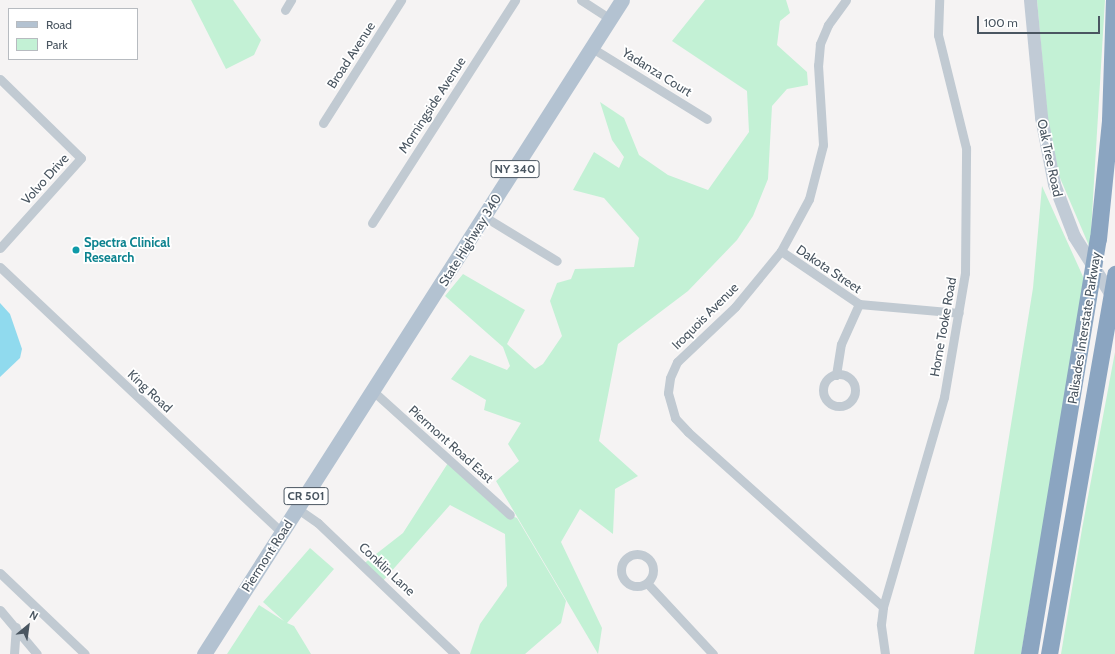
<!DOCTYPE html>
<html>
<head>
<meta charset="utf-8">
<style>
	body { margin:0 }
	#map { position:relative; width:1115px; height:654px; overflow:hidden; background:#f5f3f3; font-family:Cabin,sans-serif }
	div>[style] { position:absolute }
	.green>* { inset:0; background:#c3f1d5 }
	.water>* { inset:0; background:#90daee }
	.street>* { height:9px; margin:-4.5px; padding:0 4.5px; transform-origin:4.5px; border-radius:4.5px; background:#c1cad2 }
	.street>.ring { margin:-4.5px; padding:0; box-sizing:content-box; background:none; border:9px solid #c1cad2; border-radius:50% }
	.secondary>* { height:13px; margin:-6.5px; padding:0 6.5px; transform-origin:6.5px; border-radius:6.5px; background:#c1cbd6 }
	.primary>* { height:15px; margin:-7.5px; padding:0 7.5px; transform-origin:7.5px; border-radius:7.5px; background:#b3c2d1 }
	.highway>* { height:17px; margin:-8.5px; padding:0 8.5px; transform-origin:8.5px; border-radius:8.5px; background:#8ba5c1 }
	.dots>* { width:11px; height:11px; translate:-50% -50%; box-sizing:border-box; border:2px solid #fff; border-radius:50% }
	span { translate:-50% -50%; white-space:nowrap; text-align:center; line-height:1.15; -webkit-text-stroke:3.5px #fff; paint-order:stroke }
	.shield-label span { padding:1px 3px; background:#fff; border:1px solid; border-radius:3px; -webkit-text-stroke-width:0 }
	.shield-label { font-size:12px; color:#4a5661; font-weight:700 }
	.street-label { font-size:13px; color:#4a5661 }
	.culture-label { font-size:13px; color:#0d838f; font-weight:700 }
	.left { translate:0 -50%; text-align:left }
	.legend { position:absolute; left:8px; top:8px; width:130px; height:52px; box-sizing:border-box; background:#fff; border:1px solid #b7bbc0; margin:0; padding:5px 7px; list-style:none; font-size:12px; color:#4a5661 }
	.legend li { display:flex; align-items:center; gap:8px; height:20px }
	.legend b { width:20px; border:1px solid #b7bbc0 }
	.north { position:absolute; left:8px; top:606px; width:40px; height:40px; -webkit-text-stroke:3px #fff; paint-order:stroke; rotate:29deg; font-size:11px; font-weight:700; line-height:16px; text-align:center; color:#4a5661 }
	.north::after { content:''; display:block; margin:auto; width:14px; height:18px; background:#4a5661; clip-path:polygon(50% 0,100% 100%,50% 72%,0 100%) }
	.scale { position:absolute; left:977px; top:16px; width:123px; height:18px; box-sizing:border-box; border:2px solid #4a5661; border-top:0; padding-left:5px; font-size:12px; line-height:14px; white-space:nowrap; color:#4a5661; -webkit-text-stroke:3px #fff; paint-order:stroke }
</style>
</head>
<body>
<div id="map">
	<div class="green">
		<div style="clip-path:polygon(191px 0,233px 0,261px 40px,254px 55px,226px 69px)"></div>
		<div style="clip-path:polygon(705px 0,786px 0,790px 13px,780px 21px,777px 45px,807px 72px,808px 85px,787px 89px,772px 106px,768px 179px,753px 216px,737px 240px,688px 291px,618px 344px,599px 441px,638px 476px,615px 489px,613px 534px,580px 509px,561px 542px,602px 628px,598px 654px,496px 481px,519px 461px,508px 444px,521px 423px,484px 410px,486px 400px,451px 379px,470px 355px,507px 370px,510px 366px,503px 347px,445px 296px,463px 274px,525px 310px,507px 344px,535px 369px,543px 364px,562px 336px,550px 301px,557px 283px,571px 279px,575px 269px,634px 267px,639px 238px,604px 198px,573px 190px,594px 152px,619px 168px,624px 157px,612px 140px,600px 102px,624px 118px,639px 155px,668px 175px,708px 190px,749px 132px,747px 91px,672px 41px)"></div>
		<div style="clip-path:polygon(1037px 0,1105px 0,1090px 248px,1057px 171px,1048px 124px)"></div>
		<div style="clip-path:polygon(1042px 186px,1085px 281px,1021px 654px,974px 654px,1033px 288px)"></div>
		<div style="clip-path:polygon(1115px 352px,1115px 654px,1061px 654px,1082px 529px)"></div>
		<div style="clip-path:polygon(448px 463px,498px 510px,517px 518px,566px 601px,561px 623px,525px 654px,470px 654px,480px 624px,507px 586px,505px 534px,450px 505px,381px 583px,362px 565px,403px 533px)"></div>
		<div style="clip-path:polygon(310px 548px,334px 569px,287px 623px,294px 626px,311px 654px,227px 654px,259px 605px,284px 621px,263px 602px)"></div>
	</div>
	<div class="water">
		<div style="clip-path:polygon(0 303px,10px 314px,22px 349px,20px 358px,0 377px)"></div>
	</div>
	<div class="street">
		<div style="left:581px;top:0;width:35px;rotate:33deg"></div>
		<div style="left:846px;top:0;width:31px;rotate:126deg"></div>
		<div style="left:828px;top:25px;width:21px;rotate:113deg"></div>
		<div style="left:820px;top:44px;width:21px;rotate:95deg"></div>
		<div style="left:818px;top:65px;width:80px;rotate:86.4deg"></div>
		<div style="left:823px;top:145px;width:56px;rotate:104.5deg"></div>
		<div style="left:809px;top:199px;width:59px;rotate:118.3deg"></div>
		<div style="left:781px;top:251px;width:72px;rotate:129.4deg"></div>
		<div style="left:735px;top:307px;width:80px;rotate:136.5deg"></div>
		<div style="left:677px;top:362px;width:17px;rotate:114deg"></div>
		<div style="left:670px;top:378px;width:15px;rotate:98deg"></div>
		<div style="left:668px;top:393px;width:26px;rotate:74deg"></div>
		<div style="left:675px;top:418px;width:19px;rotate:47deg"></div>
		<div style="left:688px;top:432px;width:262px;rotate:41.9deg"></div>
		<div style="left:285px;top:10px;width:12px;rotate:-59deg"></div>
		<div style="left:592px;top:48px;width:135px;rotate:31.7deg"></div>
		<div style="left:0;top:79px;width:113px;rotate:44.3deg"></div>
		<div style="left:81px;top:158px;width:121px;rotate:132deg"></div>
		<div style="left:323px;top:123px;width:146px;rotate:-57.6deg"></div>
		<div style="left:485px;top:217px;width:84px;rotate:31.4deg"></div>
		<div style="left:372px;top:223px;width:265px;rotate:-57.3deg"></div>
		<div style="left:781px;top:251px;width:94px;rotate:34.2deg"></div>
		<div style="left:859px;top:304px;width:100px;rotate:5.1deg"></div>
		<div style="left:0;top:267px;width:388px;rotate:43.3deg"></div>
		<div class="ring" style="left:823px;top:374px;width:23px;height:23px"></div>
		<div style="left:836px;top:375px;width:31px;rotate:-81deg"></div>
		<div style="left:841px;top:344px;width:44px;rotate:-65.8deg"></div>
		<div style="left:374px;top:392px;width:183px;rotate:42.1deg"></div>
		<div style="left:298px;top:509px;width:24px;rotate:35deg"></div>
		<div style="left:318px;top:523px;width:190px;rotate:43.7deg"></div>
		<div class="ring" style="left:621px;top:554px;width:23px;height:23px"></div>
		<div style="left:0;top:573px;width:117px;rotate:43.6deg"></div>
		<div style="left:647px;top:583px;width:97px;rotate:47.1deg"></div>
		<div style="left:0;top:610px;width:57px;rotate:49.9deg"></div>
		<div style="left:14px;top:654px;width:27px;rotate:-86deg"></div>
		<div style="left:885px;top:654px;width:30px;rotate:-98deg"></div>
		<div style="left:881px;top:624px;width:17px;rotate:-83deg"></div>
		<div style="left:883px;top:607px;width:219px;rotate:-73.8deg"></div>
		<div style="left:944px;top:397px;width:126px;rotate:-80.4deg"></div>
		<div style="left:965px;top:273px;width:125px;rotate:-89.5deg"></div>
		<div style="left:966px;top:148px;width:116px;rotate:-103.9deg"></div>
		<div style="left:938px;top:35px;width:35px;rotate:-88deg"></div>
	</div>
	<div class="secondary">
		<div style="left:1030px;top:0;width:118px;rotate:84.6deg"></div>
		<div style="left:1041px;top:117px;width:68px;rotate:79deg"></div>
		<div style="left:1054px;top:184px;width:56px;rotate:69deg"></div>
		<div style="left:1074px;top:236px;width:77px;rotate:57.8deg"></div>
	</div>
	<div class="primary">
		<div style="left:204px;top:654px;width:776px;rotate:-57.42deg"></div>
	</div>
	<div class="highway">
		<div style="left:1029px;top:654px;width:421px;rotate:-80.6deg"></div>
		<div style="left:1098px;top:239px;width:120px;rotate:-84.2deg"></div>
		<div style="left:1110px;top:120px;width:120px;rotate:-88.1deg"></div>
		<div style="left:1049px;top:654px;width:386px;rotate:-80.1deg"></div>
	</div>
	<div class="dots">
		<div style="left:76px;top:250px;background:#0f9aa8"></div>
	</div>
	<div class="shield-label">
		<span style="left:515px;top:169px">NY 340</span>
		<span style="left:306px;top:496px">CR 501</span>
	</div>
	<div class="street-label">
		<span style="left:351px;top:55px;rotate:-57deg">Broad Avenue</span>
		<span style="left:657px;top:72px;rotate:32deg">Yadanza Court</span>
		<span style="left:432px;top:105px;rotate:-57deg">Morningside Avenue</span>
		<span style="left:1050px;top:158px;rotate:78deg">Oak Tree Road</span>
		<span style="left:45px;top:179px;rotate:-48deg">Volvo Drive</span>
		<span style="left:470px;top:240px;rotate:-58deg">State Highway 340</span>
		<span style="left:829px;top:269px;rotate:34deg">Dakota Street</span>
		<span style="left:705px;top:316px;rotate:-45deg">Iroquois Avenue</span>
		<span style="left:943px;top:327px;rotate:-80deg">Horne Tooke Road</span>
		<span style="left:1084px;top:328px;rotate:-81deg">Palisades Interstate Parkway</span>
		<span style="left:150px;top:391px;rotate:43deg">King Road</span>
		<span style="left:451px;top:444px;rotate:42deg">Piermont Road East</span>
		<span style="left:267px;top:556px;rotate:-57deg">Piermont Road</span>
		<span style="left:387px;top:569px;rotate:43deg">Conklin Lane</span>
	</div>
	<div class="culture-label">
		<span class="left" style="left:84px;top:250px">Spectra Clinical<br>Research</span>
	</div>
	<ul class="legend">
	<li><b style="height:5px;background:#b3c2d1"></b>Road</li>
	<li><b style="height:11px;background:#c3f1d5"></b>Park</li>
	</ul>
	<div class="north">N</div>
	<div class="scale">100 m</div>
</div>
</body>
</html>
